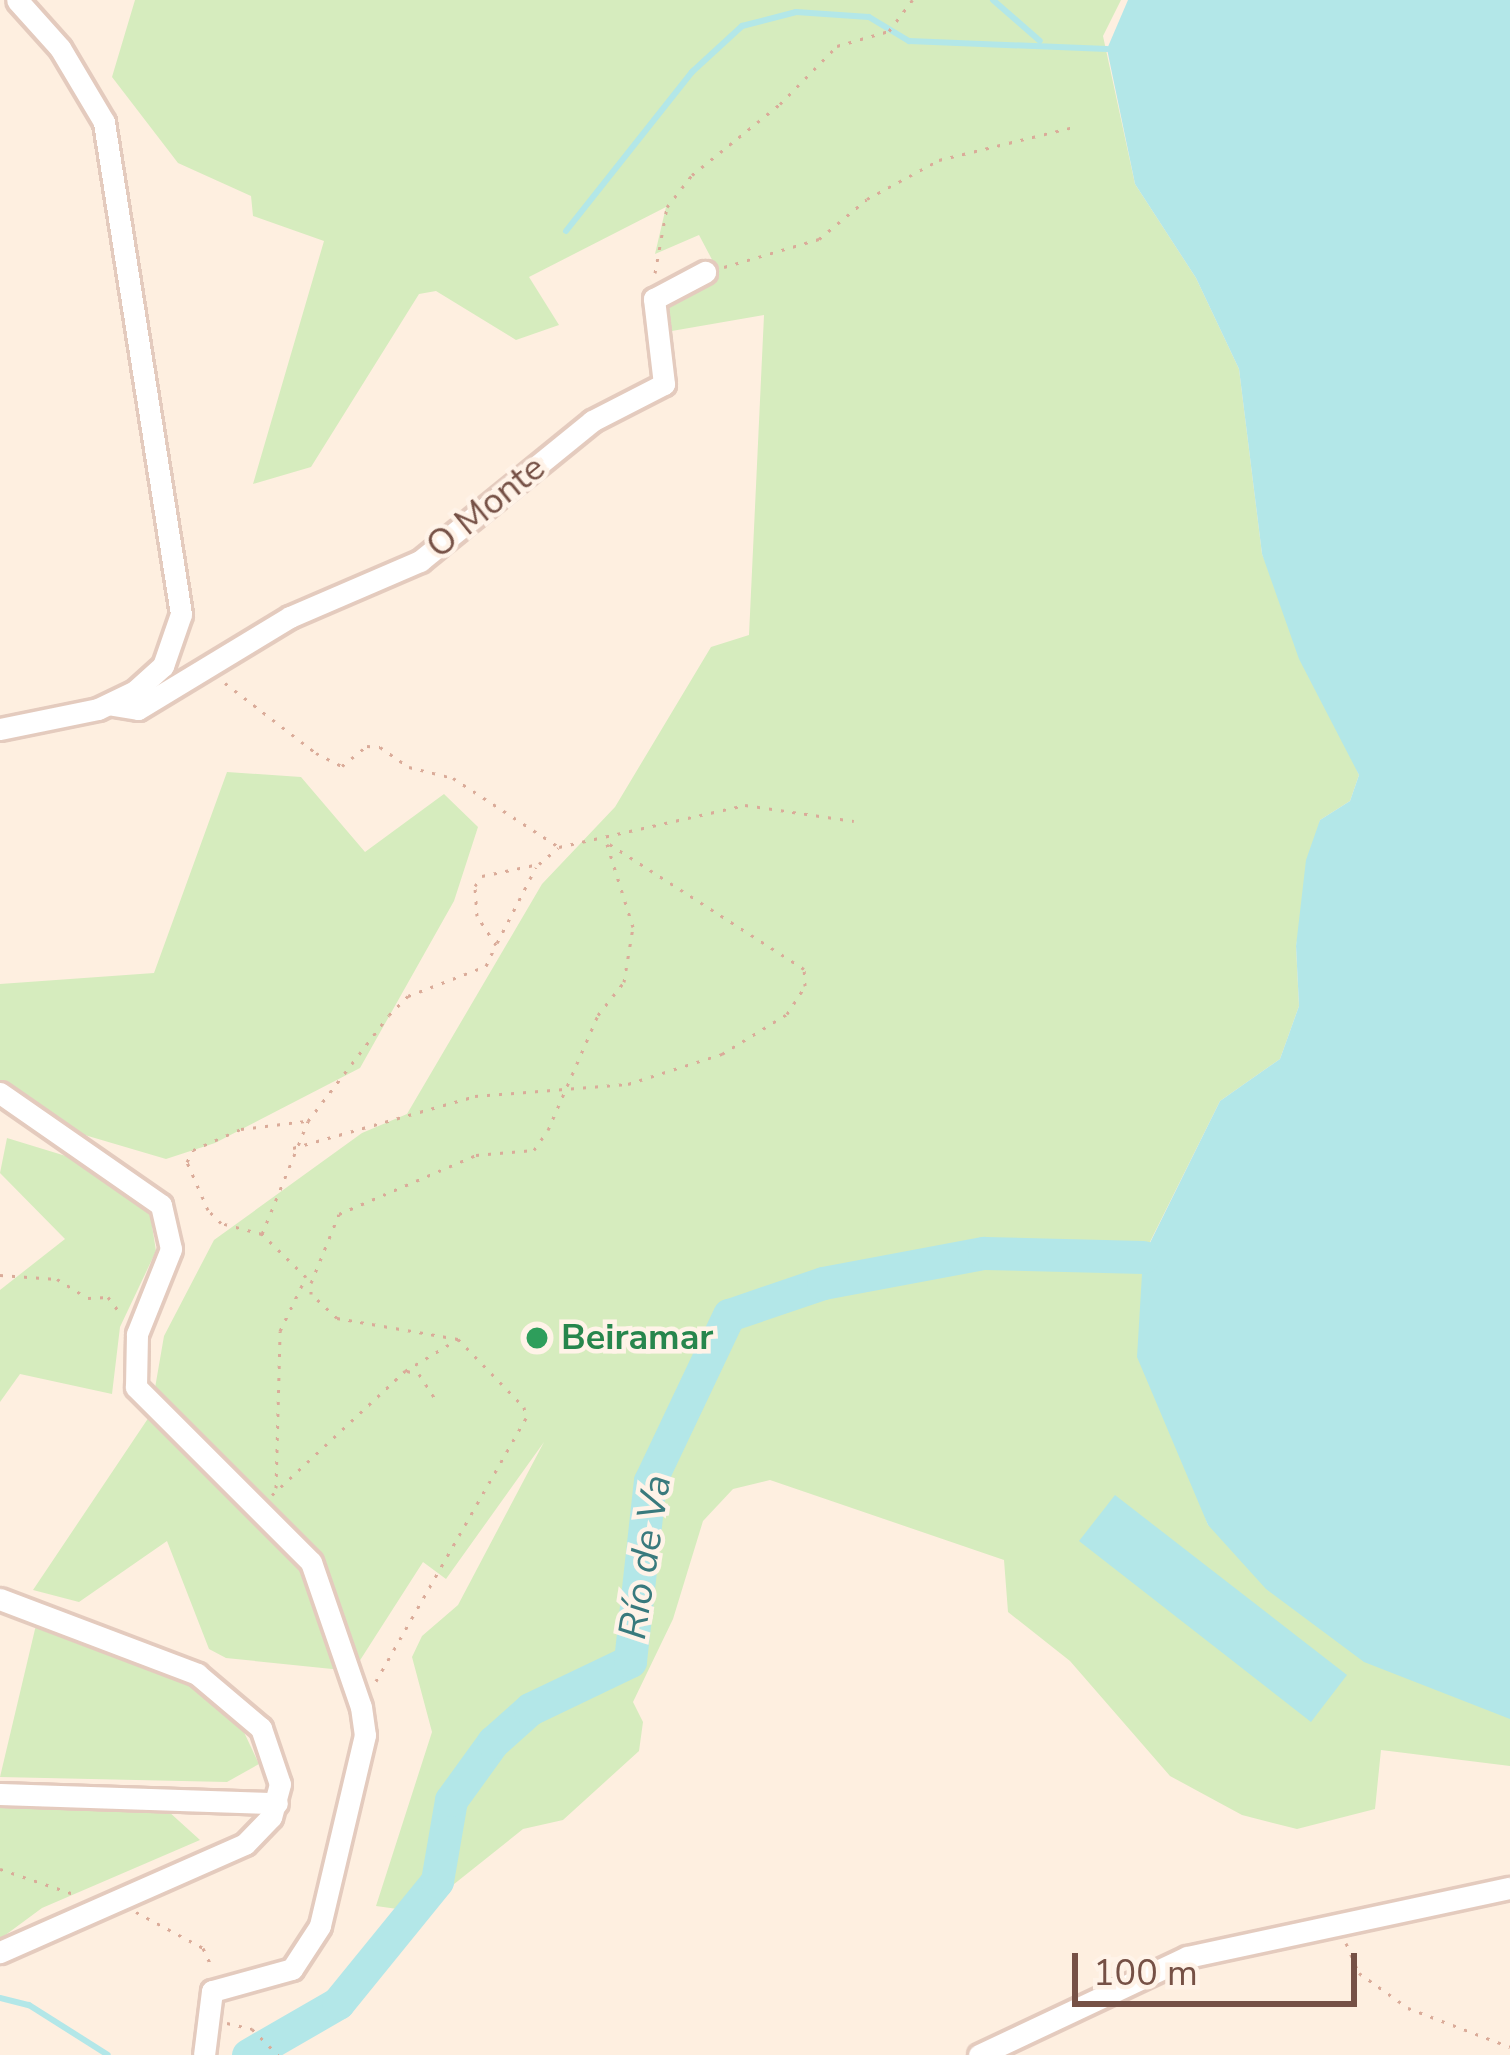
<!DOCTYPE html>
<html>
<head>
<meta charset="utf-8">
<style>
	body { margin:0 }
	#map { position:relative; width:1510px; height:2055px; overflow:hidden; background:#feefe0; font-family:"Nunito Sans",sans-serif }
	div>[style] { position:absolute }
	.green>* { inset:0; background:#d6ecbe }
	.water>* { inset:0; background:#b3e7e8 }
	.stream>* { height:6px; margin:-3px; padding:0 3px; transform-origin:3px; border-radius:3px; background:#b3e7e8 }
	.river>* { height:33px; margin:-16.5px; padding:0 16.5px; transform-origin:16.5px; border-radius:16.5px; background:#b3e7e8 }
	.path>* { height:3px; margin-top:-1.5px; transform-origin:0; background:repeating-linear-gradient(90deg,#daab99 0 3px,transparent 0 12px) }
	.roads { filter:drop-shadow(3px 0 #e4cbbe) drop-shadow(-3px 0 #e4cbbe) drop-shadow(0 3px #e4cbbe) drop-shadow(0 -3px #e4cbbe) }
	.minor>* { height:21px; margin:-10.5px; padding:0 10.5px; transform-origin:10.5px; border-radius:10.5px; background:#fff }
	.dots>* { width:33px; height:33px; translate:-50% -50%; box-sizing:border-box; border:6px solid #fff3e8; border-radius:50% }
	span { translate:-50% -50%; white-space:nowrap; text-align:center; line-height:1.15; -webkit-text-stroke:9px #fff3e8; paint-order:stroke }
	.street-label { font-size:36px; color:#765146 }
	.leisure-label { font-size:36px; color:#27864d; font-weight:700 }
	.left { translate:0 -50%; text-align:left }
	.water-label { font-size:39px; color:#397a7d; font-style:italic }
	.scale { position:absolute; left:1072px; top:1953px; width:285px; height:54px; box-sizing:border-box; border:6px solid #765146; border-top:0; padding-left:15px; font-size:36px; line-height:42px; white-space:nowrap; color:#765146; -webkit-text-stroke:9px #fff3e8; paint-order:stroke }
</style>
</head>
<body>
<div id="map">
	<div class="green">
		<div style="clip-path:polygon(135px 0,1121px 0,1103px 36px,1135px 184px,1196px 278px,1239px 369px,1262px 554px,1359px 775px,1350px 801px,1320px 820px,1296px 946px,1299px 1006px,1280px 1059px,1220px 1101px,1143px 1256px,1188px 1469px,1208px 1525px,1510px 1718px,1510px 1766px,1381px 1750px,1375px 1809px,1297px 1829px,1242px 1815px,1170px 1776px,1070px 1661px,1008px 1612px,1004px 1560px,770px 1480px,733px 1489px,703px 1521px,673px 1619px,633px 1702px,643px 1722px,639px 1751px,563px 1820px,523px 1829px,419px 1912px,376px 1906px,432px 1732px,412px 1657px,422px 1636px,458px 1605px,544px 1442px,446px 1579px,423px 1562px,357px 1665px,330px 1581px,302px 1537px,155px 1388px,164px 1336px,214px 1240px,362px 1133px,407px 1114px,542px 884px,615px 807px,711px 647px,749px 635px,764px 315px,666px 332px,665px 310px,717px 269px,699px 235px,655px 254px,666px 207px,529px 277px,559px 325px,516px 340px,436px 291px,419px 294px,311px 467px,253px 484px,324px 241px,253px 216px,251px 196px,178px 163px,112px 77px)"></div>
		<div style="clip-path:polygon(227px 772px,301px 777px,365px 852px,444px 794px,478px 827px,454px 901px,360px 1068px,215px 1143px,166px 1159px,44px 1123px,0 1081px,0 984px,154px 973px)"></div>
		<div style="clip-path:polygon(7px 1138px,92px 1164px,150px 1213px,156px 1251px,120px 1327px,112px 1394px,20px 1374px,0 1402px,0 1290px,65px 1239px,0 1173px)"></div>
		<div style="clip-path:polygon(149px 1417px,305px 1569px,342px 1670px,226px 1658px,209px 1649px,167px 1541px,79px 1602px,33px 1590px)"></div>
		<div style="clip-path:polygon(36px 1625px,193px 1686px,243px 1730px,259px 1764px,227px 1782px,0 1777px)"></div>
		<div style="clip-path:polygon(0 1808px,168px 1811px,200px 1840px,42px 1908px,0 1939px)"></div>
	</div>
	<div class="water">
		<div style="clip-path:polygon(1128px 0,1510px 0,1510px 1719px,1364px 1662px,1266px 1589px,1208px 1525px,1137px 1357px,1143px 1257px,1220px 1101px,1280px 1059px,1299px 1006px,1296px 946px,1306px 860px,1320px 820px,1350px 801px,1359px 775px,1299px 659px,1262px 554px,1239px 369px,1196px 278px,1135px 184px,1107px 49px)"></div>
		<div style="clip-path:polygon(1115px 1495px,1347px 1675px,1311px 1722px,1079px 1541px)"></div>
	</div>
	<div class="stream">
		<div style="left:993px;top:0;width:62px;rotate:41.1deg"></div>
		<div style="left:566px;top:231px;width:203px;rotate:-51.6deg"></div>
		<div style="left:692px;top:72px;width:68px;rotate:-42.6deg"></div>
		<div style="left:742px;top:26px;width:56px;rotate:-14.5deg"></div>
		<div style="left:796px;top:12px;width:73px;rotate:3.9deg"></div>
		<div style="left:869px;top:17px;width:47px;rotate:31deg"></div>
		<div style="left:909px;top:41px;width:198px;rotate:2.3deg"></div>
		<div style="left:0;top:1998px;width:30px;rotate:14deg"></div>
		<div style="left:29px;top:2005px;width:93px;rotate:32.3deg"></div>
	</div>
	<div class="river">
		<div style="left:248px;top:2055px;width:104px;rotate:-30deg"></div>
		<div style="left:338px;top:2003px;width:157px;rotate:-50.9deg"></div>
		<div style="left:437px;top:1881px;width:82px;rotate:-80.2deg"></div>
		<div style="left:451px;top:1800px;width:72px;rotate:-54.1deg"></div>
		<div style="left:493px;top:1742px;width:50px;rotate:-41.7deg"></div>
		<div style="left:530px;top:1709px;width:111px;rotate:-25.6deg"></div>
		<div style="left:630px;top:1661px;width:181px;rotate:-83.7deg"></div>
		<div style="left:650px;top:1481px;width:184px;rotate:-64.6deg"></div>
		<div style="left:729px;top:1315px;width:99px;rotate:-18.8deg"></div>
		<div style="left:823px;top:1283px;width:164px;rotate:-10.6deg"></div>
		<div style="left:984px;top:1253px;width:159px;rotate:1.4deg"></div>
	</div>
	<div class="path">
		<div style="left:724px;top:267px;width:99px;rotate:-16.4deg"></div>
		<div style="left:819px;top:239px;width:62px;rotate:-39.8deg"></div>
		<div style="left:867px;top:199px;width:82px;rotate:-28.4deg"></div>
		<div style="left:939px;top:160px;width:138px;rotate:-13.8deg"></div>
		<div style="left:655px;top:273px;width:67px;rotate:-79.7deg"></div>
		<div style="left:667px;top:207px;width:41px;rotate:-52deg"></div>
		<div style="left:692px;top:175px;width:113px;rotate:-38.9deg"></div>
		<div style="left:780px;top:104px;width:81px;rotate:-45.5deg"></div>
		<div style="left:837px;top:46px;width:54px;rotate:-16.1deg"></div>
		<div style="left:889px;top:31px;width:39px;rotate:-53deg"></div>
		<div style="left:225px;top:683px;width:115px;rotate:37.6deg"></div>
		<div style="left:316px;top:753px;width:29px;rotate:27deg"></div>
		<div style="left:342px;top:766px;width:32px;rotate:-39deg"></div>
		<div style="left:367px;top:746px;width:13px;rotate:4deg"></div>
		<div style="left:380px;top:747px;width:35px;rotate:35deg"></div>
		<div style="left:409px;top:767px;width:45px;rotate:14deg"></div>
		<div style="left:453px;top:778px;width:126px;rotate:33.1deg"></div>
		<div style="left:559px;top:847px;width:191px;rotate:-12.7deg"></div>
		<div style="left:745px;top:805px;width:110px;rotate:8.4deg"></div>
		<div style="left:497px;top:943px;width:85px;rotate:-62.8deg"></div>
		<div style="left:293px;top:1148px;width:189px;rotate:-15.9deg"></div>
		<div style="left:475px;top:1096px;width:153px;rotate:-4.5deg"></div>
		<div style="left:628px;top:1084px;width:99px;rotate:-17.7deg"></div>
		<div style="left:722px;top:1054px;width:76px;rotate:-31.6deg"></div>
		<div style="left:787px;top:1014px;width:33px;rotate:-57deg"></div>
		<div style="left:805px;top:986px;width:17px;rotate:-93deg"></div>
		<div style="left:804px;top:969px;width:235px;rotate:-147.3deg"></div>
		<div style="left:262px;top:1234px;width:122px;rotate:-67.8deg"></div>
		<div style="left:308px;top:1121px;width:133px;rotate:-52.6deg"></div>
		<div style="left:389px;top:1015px;width:27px;rotate:-45deg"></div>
		<div style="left:408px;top:996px;width:84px;rotate:-21deg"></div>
		<div style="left:486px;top:966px;width:23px;rotate:-65deg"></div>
		<div style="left:496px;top:945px;width:35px;rotate:-123deg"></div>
		<div style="left:477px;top:916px;width:30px;rotate:-94deg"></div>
		<div style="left:475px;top:886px;width:12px;rotate:-55deg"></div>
		<div style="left:482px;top:876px;width:58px;rotate:-11.9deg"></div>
		<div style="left:539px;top:864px;width:25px;rotate:-40deg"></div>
		<div style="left:0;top:1275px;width:57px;rotate:4deg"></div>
		<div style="left:57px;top:1279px;width:36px;rotate:32deg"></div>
		<div style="left:88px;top:1298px;width:20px;rotate:-3deg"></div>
		<div style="left:108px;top:1297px;width:21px;rotate:53deg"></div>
		<div style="left:458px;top:1339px;width:123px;rotate:-170.2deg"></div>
		<div style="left:337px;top:1318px;width:35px;rotate:-137deg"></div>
		<div style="left:311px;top:1294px;width:11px;rotate:-90deg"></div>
		<div style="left:311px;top:1283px;width:74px;rotate:-67.9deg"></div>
		<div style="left:339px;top:1214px;width:149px;rotate:-23.3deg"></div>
		<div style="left:476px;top:1155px;width:58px;rotate:-4.9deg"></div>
		<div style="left:534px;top:1150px;width:24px;rotate:-55deg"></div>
		<div style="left:548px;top:1130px;width:125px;rotate:-66.5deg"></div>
		<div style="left:598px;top:1015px;width:42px;rotate:-51.8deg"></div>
		<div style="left:624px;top:982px;width:56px;rotate:-80.7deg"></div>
		<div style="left:633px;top:927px;width:87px;rotate:-107.4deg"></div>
		<div style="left:407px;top:1371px;width:12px;rotate:14deg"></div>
		<div style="left:419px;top:1374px;width:31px;rotate:57deg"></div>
		<div style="left:276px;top:1488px;width:157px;rotate:-88.5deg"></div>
		<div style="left:280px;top:1331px;width:60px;rotate:-64.3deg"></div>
		<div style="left:306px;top:1277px;width:62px;rotate:-135.7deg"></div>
		<div style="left:262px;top:1234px;width:42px;rotate:-165deg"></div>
		<div style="left:221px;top:1223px;width:18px;rotate:-135deg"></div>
		<div style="left:208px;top:1210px;width:52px;rotate:-113.6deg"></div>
		<div style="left:187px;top:1162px;width:13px;rotate:-63deg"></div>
		<div style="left:193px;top:1150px;width:52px;rotate:-23.6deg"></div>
		<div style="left:241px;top:1129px;width:65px;rotate:-7deg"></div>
		<div style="left:272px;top:1495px;width:182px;rotate:-43deg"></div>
		<div style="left:405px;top:1371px;width:62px;rotate:-31.1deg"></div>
		<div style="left:458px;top:1339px;width:95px;rotate:45.9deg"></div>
		<div style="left:524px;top:1407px;width:11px;rotate:80deg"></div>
		<div style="left:526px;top:1418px;width:307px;rotate:119.7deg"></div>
		<div style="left:0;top:1869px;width:81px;rotate:18.7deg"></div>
		<div style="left:136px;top:1912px;width:76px;rotate:28.2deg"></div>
		<div style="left:203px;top:1948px;width:21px;rotate:65deg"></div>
		<div style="left:1346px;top:1943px;width:33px;rotate:67deg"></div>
		<div style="left:1359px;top:1973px;width:60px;rotate:35.5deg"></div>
		<div style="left:1408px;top:2008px;width:109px;rotate:20.9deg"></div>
		<div style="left:227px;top:2023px;width:26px;rotate:13deg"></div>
		<div style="left:252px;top:2029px;width:37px;rotate:45deg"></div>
	</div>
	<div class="roads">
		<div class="minor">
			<div style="left:113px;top:705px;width:25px;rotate:9deg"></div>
			<div style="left:138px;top:709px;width:178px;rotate:-31.2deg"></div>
			<div style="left:290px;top:617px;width:142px;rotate:-23.3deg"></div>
			<div style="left:420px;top:561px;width:222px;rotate:-39.1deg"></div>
			<div style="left:592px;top:421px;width:81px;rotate:-27.2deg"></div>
			<div style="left:664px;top:384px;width:86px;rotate:-96.7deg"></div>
			<div style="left:654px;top:299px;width:58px;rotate:-27.9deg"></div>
			<div style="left:0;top:729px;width:100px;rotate:-11.5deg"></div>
			<div style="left:98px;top:709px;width:41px;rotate:-25.9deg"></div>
			<div style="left:135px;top:691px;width:38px;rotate:-42deg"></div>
			<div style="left:163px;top:666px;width:55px;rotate:-70.9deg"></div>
			<div style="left:181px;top:614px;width:498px;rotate:-98.9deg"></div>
			<div style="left:104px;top:122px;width:86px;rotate:-120.7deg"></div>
			<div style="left:60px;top:48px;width:64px;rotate:-131.9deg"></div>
			<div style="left:0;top:1093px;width:196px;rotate:34.8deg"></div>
			<div style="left:161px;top:1205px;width:45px;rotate:77.2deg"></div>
			<div style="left:171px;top:1249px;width:92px;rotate:111.8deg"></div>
			<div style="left:137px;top:1334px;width:53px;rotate:91.1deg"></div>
			<div style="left:136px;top:1387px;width:247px;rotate:45deg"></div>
			<div style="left:311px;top:1562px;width:153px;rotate:71deg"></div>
			<div style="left:361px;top:1707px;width:28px;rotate:82deg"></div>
			<div style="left:365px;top:1735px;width:196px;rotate:103.3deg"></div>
			<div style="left:320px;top:1926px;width:51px;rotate:123.1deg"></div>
			<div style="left:292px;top:1969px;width:83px;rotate:164.6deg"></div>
			<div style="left:212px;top:1991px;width:64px;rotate:97.1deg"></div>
			<div style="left:0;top:1599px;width:211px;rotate:20.8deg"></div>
			<div style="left:197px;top:1674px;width:84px;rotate:40.2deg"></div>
			<div style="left:261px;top:1728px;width:59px;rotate:71.3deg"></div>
			<div style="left:280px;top:1784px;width:34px;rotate:105deg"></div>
			<div style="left:271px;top:1817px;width:37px;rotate:134deg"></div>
			<div style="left:245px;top:1844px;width:268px;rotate:156.2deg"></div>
			<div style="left:0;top:1794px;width:277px;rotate:1.9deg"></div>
			<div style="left:979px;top:2055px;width:230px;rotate:-25.2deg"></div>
			<div style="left:1187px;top:1957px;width:330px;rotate:-12.1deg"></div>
		</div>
	</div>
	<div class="dots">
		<div style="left:537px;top:1338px;background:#2e9e5b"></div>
	</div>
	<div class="street-label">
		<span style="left:486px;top:507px;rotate:-39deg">O Monte</span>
	</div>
	<div class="leisure-label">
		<span class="left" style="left:561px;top:1338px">Beiramar</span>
	</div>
	<div class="water-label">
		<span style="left:646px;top:1557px;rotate:-81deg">Río de Va</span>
	</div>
	<div class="scale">100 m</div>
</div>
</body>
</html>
